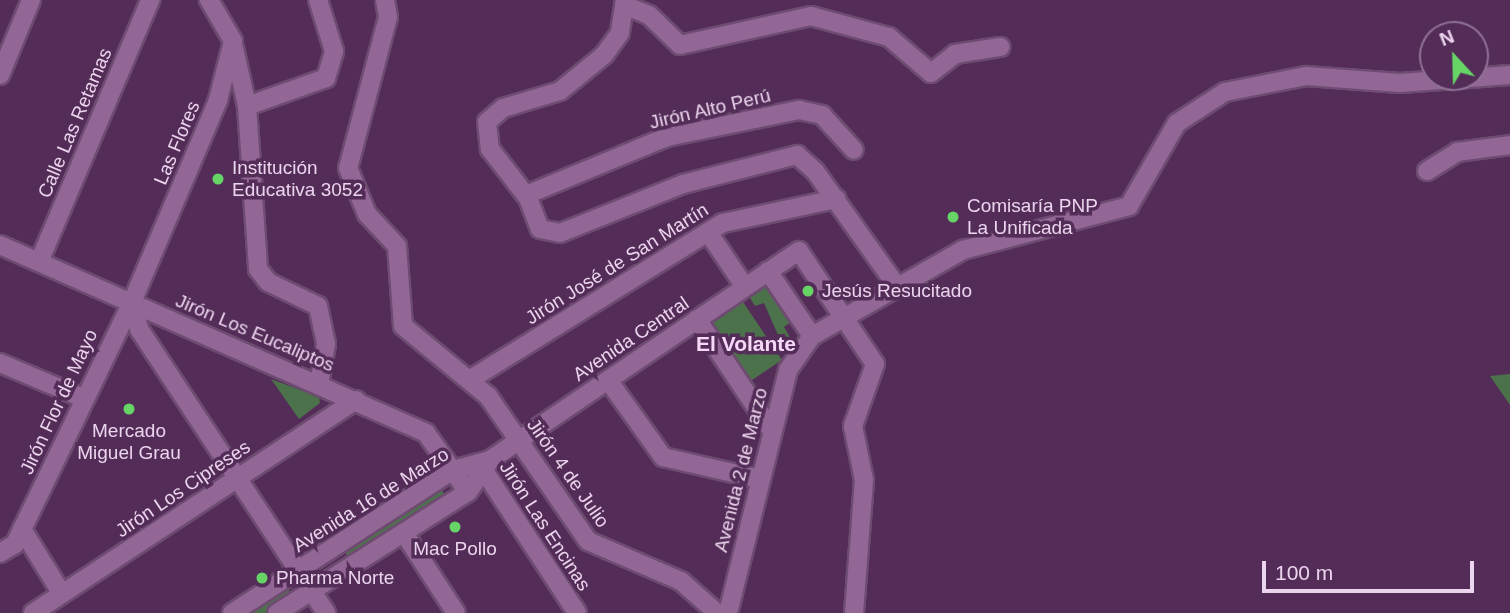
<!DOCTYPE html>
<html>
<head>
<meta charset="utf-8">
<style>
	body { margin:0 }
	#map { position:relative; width:1510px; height:613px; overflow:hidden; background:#532d58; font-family:Arial,sans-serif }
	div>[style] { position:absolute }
	.green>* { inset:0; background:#4c724b }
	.roads { filter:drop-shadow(2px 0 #6e4c71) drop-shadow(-2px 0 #6e4c71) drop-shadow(0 2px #6e4c71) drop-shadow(0 -2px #6e4c71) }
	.minor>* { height:18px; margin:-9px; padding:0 9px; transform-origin:9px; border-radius:9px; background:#926796 }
	.dots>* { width:19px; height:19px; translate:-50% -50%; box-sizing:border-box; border:4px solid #532d58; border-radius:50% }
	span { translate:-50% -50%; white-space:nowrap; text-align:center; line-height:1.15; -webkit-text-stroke:7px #532d58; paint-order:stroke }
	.street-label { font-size:19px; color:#ebd4ed }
	.poi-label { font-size:19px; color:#ebd4ed }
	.left { translate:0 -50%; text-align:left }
	.neighbourhood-label { font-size:21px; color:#f6d9f9; font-weight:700 }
	.north { position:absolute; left:1419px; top:21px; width:70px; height:70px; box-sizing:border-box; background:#532d58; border:2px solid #907094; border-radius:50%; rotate:338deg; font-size:19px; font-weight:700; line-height:28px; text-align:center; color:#ebd4ed }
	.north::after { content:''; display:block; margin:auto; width:24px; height:32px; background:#67d466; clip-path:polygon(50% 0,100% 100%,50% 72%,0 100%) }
	.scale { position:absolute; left:1262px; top:561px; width:212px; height:32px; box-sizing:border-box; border:4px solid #ebd4ed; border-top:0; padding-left:9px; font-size:21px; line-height:24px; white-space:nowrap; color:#ebd4ed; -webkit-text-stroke:5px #532d58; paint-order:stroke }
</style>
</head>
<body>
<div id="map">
	<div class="green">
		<div style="clip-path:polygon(766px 287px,791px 322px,784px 327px,791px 339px,785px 351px,764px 303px,755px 306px,750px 298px)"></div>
		<div style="clip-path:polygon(743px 302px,782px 360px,749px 382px,710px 325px)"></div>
		<div style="clip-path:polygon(1510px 374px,1510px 405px,1490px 376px)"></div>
		<div style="clip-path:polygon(271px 379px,319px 397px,320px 403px,299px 419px)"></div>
		<div style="clip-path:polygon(439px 486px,447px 498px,350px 560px,343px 548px)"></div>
		<div style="clip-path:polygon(286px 586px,292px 595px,265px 613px,244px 613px)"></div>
	</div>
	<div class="roads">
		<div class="minor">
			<div style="left:385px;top:0;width:17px;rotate:80deg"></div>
			<div style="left:388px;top:17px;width:156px;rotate:104.8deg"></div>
			<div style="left:348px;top:168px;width:50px;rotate:67.6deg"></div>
			<div style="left:367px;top:214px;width:44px;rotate:46.8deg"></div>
			<div style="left:397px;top:246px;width:80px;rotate:85.7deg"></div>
			<div style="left:403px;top:326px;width:110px;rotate:39.5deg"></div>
			<div style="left:488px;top:396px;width:176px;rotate:55.4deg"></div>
			<div style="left:588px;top:541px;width:101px;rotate:23.3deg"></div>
			<div style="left:681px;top:581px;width:48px;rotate:41.6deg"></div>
			<div style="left:625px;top:0;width:33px;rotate:99deg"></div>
			<div style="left:620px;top:33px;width:27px;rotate:126deg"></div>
			<div style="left:604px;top:55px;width:57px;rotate:140.7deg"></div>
			<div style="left:560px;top:91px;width:59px;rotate:163.4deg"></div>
			<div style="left:503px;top:108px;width:21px;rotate:139deg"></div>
			<div style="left:487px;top:122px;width:27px;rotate:84deg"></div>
			<div style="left:490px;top:149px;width:62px;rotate:52.2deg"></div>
			<div style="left:528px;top:198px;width:33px;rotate:69deg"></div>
			<div style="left:540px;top:229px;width:20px;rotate:11deg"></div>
			<div style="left:560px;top:233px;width:132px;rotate:-21.7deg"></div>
			<div style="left:683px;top:184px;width:118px;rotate:-14.3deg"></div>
			<div style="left:797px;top:155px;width:24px;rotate:42deg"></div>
			<div style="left:815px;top:171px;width:140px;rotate:54.6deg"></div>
			<div style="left:624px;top:5px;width:27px;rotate:22deg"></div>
			<div style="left:649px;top:15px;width:43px;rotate:44.1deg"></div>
			<div style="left:680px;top:45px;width:134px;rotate:-12.5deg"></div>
			<div style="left:811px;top:16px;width:81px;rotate:15.1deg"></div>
			<div style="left:889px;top:37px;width:55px;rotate:40.6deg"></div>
			<div style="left:931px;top:73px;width:31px;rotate:-38deg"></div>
			<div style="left:955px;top:54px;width:46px;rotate:-8.8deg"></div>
			<div style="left:234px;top:48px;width:59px;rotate:77.4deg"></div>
			<div style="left:247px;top:106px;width:163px;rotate:86.1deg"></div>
			<div style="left:258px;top:269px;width:16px;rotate:52deg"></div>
			<div style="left:268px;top:282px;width:55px;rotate:25.6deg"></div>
			<div style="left:318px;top:306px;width:39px;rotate:78deg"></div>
			<div style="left:326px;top:344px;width:41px;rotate:99.9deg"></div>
			<div style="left:0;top:75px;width:81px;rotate:-67.5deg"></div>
			<div style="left:247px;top:106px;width:84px;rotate:-19.5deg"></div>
			<div style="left:326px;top:78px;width:28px;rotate:-73deg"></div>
			<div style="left:334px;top:51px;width:53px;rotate:-107.4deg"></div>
			<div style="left:1427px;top:171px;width:36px;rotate:-32deg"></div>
			<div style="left:1457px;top:152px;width:53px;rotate:-7.5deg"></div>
			<div style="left:526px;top:195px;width:152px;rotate:-22.4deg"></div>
			<div style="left:667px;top:137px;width:135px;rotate:-11.6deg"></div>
			<div style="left:799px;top:110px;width:24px;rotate:12deg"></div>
			<div style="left:822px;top:115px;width:47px;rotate:47.6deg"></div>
			<div style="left:708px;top:232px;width:66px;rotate:56.1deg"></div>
			<div style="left:0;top:245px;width:466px;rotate:23.8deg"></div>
			<div style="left:426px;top:433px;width:72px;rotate:54.6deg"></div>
			<div style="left:39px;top:262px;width:285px;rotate:-67deg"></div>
			<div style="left:768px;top:271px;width:78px;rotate:55.9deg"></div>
			<div style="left:132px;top:302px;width:28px;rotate:75deg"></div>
			<div style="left:139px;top:329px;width:340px;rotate:56.6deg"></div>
			<div style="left:697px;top:319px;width:135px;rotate:56.2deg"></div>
			<div style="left:0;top:363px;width:90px;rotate:22.9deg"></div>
			<div style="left:471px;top:379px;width:296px;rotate:-31.8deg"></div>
			<div style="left:723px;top:223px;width:116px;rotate:-12deg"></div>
			<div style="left:608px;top:380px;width:95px;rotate:54.5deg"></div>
			<div style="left:663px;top:457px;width:99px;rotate:12.8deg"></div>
			<div style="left:479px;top:463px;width:179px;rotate:56.8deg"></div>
			<div style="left:22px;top:529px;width:76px;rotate:58.4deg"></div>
			<div style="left:404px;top:533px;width:95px;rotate:57deg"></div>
			<div style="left:0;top:553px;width:17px;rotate:-31deg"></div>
			<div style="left:15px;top:544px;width:269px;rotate:-64.2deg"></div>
			<div style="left:132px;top:302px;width:220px;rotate:-66.9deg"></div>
			<div style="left:218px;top:100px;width:61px;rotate:-75.7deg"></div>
			<div style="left:233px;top:41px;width:48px;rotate:-120.3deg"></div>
			<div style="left:33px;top:613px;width:387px;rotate:-33.4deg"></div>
			<div style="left:232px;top:613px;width:263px;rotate:-32.9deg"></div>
			<div style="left:453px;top:470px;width:38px;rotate:-15deg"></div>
			<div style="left:490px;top:460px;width:373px;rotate:-34.1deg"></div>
			<div style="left:799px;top:251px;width:136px;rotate:56.1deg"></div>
			<div style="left:875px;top:364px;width:66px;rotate:109.5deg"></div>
			<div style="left:853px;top:426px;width:55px;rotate:78.5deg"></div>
			<div style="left:864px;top:480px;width:133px;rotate:94.3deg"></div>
			<div style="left:277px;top:613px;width:226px;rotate:-32.4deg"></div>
			<div style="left:468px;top:492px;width:39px;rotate:-55deg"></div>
			<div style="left:728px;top:613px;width:250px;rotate:-76.1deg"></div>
			<div style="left:788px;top:370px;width:42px;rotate:-54.8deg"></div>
			<div style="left:812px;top:336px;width:174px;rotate:-29.7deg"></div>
			<div style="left:963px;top:250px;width:172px;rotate:-14.8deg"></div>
			<div style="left:1129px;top:206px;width:96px;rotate:-60deg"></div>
			<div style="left:1177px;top:123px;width:57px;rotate:-32.9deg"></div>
			<div style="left:1225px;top:92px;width:83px;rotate:-11.2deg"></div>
			<div style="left:1306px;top:76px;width:94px;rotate:4.3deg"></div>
			<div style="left:1400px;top:83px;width:110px;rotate:-4.2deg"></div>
		</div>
	</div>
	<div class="dots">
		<div style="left:218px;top:179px;background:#67d466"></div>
		<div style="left:953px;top:217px;background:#67d466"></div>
		<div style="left:808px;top:291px;background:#67d466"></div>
		<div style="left:129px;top:409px;background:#67d466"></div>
		<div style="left:455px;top:527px;background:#67d466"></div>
		<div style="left:262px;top:578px;background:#67d466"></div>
	</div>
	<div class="street-label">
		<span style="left:710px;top:109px;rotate:-13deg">Jirón Alto Perú</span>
		<span style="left:75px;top:123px;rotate:-67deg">Calle Las Retamas</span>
		<span style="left:177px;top:143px;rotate:-67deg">Las Flores</span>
		<span style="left:617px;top:264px;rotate:-32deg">Jirón José de San Martín</span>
		<span style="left:255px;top:333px;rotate:23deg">Jirón Los Eucaliptos</span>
		<span style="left:631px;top:339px;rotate:-34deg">Avenida Central</span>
		<span style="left:59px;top:402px;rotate:-65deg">Jirón Flor de Mayo</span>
		<span style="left:741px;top:470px;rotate:-76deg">Avenida 2 de Marzo</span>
		<span style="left:568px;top:473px;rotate:55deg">Jirón 4 de Julio</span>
		<span style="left:183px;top:489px;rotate:-34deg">Jirón Los Cipreses</span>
		<span style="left:371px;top:500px;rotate:-32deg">Avenida 16 de Marzo</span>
		<span style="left:545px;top:526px;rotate:57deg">Jirón Las Encinas</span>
	</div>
	<div class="poi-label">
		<span class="left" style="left:232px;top:179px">Institución<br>Educativa 3052</span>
		<span class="left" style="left:967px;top:217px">Comisaría PNP<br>La Unificada</span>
		<span class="left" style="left:822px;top:291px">Jesús Resucitado</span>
		<span style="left:129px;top:442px">Mercado<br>Miguel Grau</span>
		<span style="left:455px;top:549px">Mac Pollo</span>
		<span class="left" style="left:276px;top:578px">Pharma Norte</span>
	</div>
	<div class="neighbourhood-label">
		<span style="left:746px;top:344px">El Volante</span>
	</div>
	<div class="north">N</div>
	<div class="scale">100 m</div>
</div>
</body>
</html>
